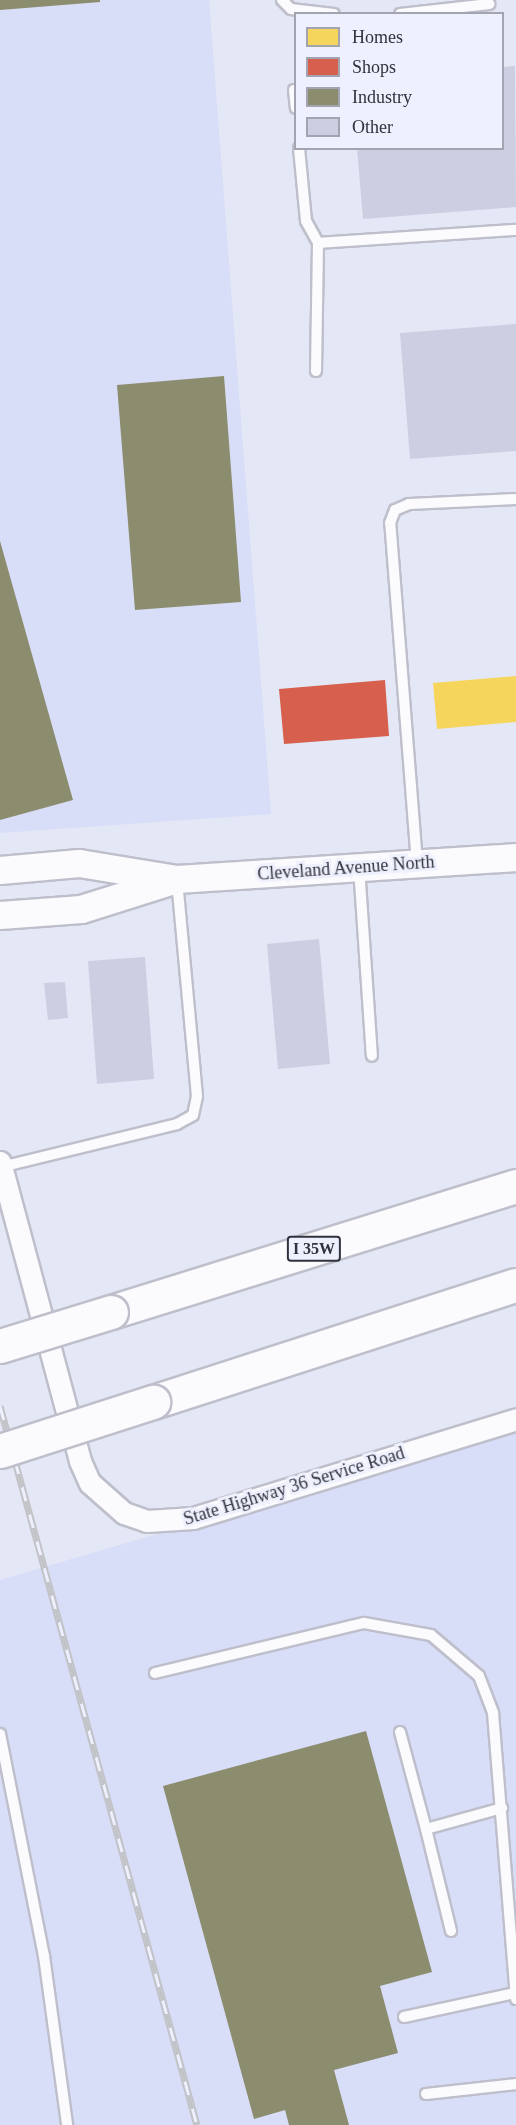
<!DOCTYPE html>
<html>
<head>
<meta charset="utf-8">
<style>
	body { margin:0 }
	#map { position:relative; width:516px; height:2125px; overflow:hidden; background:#e4e7f5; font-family:Georgia,serif }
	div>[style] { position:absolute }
	.built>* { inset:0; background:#d8ddf8 }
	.homes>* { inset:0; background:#f6d55c }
	.shops>* { inset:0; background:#d6604d }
	.industry>* { inset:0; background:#8c8c6e }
	.building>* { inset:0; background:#cccfe1 }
	.roads { filter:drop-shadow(2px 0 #bebfcb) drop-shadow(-2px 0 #bebfcb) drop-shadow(0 2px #bebfcb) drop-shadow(0 -2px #bebfcb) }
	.service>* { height:10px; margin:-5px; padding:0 5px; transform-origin:5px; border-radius:5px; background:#fbfbfe }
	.minor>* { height:21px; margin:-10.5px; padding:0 10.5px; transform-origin:10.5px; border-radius:10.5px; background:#fbfbfe }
	.tertiary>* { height:27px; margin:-13.5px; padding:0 13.5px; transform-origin:13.5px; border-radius:13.5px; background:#fbfbfe }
	.motorway>* { height:33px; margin:-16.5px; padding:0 16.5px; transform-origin:16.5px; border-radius:16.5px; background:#fbfbfe }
	.rail>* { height:7px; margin-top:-3.5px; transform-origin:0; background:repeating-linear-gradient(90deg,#eef0fd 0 14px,#c2c3c7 0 28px); box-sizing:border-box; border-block:2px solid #c2c3c7 }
	.bridges { filter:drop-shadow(2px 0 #bebfcb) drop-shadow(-2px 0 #bebfcb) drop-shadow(0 2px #bebfcb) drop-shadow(0 -2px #bebfcb) }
	.motorway-bridge>* { height:33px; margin:-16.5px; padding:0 16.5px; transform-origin:16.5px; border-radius:16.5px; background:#fbfbfe }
	span { translate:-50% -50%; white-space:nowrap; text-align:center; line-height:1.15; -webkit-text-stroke:6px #eef0fd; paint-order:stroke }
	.shield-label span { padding:2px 4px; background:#eef0fd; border:2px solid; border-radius:4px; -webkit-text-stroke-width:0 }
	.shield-label { font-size:16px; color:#30323e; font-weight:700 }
	.street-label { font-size:18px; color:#30323e }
	.legend { position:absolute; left:294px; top:12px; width:210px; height:138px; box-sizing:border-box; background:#eef0fd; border:2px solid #a2a4b1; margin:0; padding:8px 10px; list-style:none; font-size:18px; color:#30323e }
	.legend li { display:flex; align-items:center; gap:12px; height:30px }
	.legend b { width:30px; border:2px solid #a2a4b1 }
</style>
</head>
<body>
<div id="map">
	<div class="built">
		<div style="clip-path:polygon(0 0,209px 0,271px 814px,0 833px)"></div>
		<div style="clip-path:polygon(516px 1429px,516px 2125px,0 2125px,0 1580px)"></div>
	</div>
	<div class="homes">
		<div style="clip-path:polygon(516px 676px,516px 722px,437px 729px,433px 683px)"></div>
	</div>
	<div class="shops">
		<div style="clip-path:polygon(385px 680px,389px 736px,284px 744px,279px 689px)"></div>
	</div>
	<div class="industry">
		<div style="clip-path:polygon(0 0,100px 0,100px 2px,0 10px)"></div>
		<div style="clip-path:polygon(224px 376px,241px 602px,135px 610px,117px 385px)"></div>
		<div style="clip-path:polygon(0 541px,73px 800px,0 820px)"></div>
		<div style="clip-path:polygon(366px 1731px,432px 1972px,380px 1986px,398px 2053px,334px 2070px,349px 2125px,289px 2125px,285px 2110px,254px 2119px,163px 1786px)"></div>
	</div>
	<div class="building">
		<div style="clip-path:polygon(515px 66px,516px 207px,363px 219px,357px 148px,502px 148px,502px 67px)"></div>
		<div style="clip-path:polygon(516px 324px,516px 451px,410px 459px,400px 333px)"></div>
		<div style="clip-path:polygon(319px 939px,330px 1064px,278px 1069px,267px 944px)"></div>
		<div style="clip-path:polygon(145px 957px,154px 1079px,97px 1084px,88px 961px)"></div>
		<div style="clip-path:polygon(65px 982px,68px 1018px,48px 1020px,44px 983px)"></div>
	</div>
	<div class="roads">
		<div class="service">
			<div style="left:282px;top:0;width:13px;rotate:45deg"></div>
			<div style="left:291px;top:9px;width:43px;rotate:6.6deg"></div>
			<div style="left:400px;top:14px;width:90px;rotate:-6.4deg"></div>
			<div style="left:294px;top:90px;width:18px;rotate:84deg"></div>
			<div style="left:299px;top:148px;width:73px;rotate:84.5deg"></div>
			<div style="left:306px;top:221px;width:25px;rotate:61deg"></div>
			<div style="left:318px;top:243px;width:198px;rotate:-3.8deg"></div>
			<div style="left:316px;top:371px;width:128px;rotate:-89.1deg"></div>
			<div style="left:417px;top:863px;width:341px;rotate:-94.5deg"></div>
			<div style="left:390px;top:523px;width:14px;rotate:-69deg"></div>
			<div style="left:395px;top:510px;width:15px;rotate:-23deg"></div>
			<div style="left:409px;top:504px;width:107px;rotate:-2.7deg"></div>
			<div style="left:359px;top:867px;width:189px;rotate:86.1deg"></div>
			<div style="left:1px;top:1167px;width:181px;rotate:-13.7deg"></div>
			<div style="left:177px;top:1124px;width:18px;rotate:-29deg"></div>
			<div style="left:193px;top:1115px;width:19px;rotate:-78deg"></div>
			<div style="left:197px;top:1096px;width:218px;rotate:-95.3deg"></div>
			<div style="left:155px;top:1673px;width:215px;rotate:-13.5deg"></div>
			<div style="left:364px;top:1623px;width:68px;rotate:10.2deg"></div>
			<div style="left:431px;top:1635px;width:63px;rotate:40.5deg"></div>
			<div style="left:479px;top:1676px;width:40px;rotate:69deg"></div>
			<div style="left:493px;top:1713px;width:287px;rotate:85.4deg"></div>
			<div style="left:400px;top:1732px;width:100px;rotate:75deg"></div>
			<div style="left:426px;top:1829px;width:79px;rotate:-15.4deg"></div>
			<div style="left:0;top:1734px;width:226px;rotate:78.8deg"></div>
			<div style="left:44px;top:1956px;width:171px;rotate:82.2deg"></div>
			<div style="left:426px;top:1829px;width:105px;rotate:76.2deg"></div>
			<div style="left:404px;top:2017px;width:114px;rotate:-12.2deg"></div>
			<div style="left:426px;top:2094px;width:91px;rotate:-6.3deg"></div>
		</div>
		<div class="minor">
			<div style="left:0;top:1162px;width:310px;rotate:75deg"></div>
			<div style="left:80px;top:1461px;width:24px;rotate:66deg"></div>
			<div style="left:90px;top:1483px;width:45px;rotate:41.4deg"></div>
			<div style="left:124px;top:1513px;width:24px;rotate:19deg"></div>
			<div style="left:147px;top:1521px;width:46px;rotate:-3.7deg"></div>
			<div style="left:193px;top:1518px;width:338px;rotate:-17deg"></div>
		</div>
		<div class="tertiary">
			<div style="left:0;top:870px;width:79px;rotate:-5.1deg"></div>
			<div style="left:79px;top:863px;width:99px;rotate:9.3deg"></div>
			<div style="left:177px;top:879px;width:340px;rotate:-3.7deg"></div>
			<div style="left:0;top:915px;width:81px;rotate:-4.2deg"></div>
			<div style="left:81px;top:909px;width:93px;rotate:-17.5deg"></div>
		</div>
		<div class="motorway">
			<div style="left:111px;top:1312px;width:424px;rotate:-17.3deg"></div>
			<div style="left:153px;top:1402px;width:381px;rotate:-17.9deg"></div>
		</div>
	</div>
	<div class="rail">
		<div style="left:0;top:1406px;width:745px;rotate:74.68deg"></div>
	</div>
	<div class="bridges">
		<div class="motorway-bridge">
			<div style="left:0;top:1346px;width:116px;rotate:-17deg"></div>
			<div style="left:0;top:1451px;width:161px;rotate:-17.8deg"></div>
		</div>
	</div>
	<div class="shield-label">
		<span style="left:314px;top:1249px">I 35W</span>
	</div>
	<div class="street-label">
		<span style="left:346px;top:868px;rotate:-4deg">Cleveland Avenue North</span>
		<span style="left:294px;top:1486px;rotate:-17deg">State Highway 36 Service Road</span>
	</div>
	<ul class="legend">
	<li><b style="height:16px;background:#f6d55c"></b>Homes</li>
	<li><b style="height:16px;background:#d6604d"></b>Shops</li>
	<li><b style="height:16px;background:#8c8c6e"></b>Industry</li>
	<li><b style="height:16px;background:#cccfe1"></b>Other</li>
	</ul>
</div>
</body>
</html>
